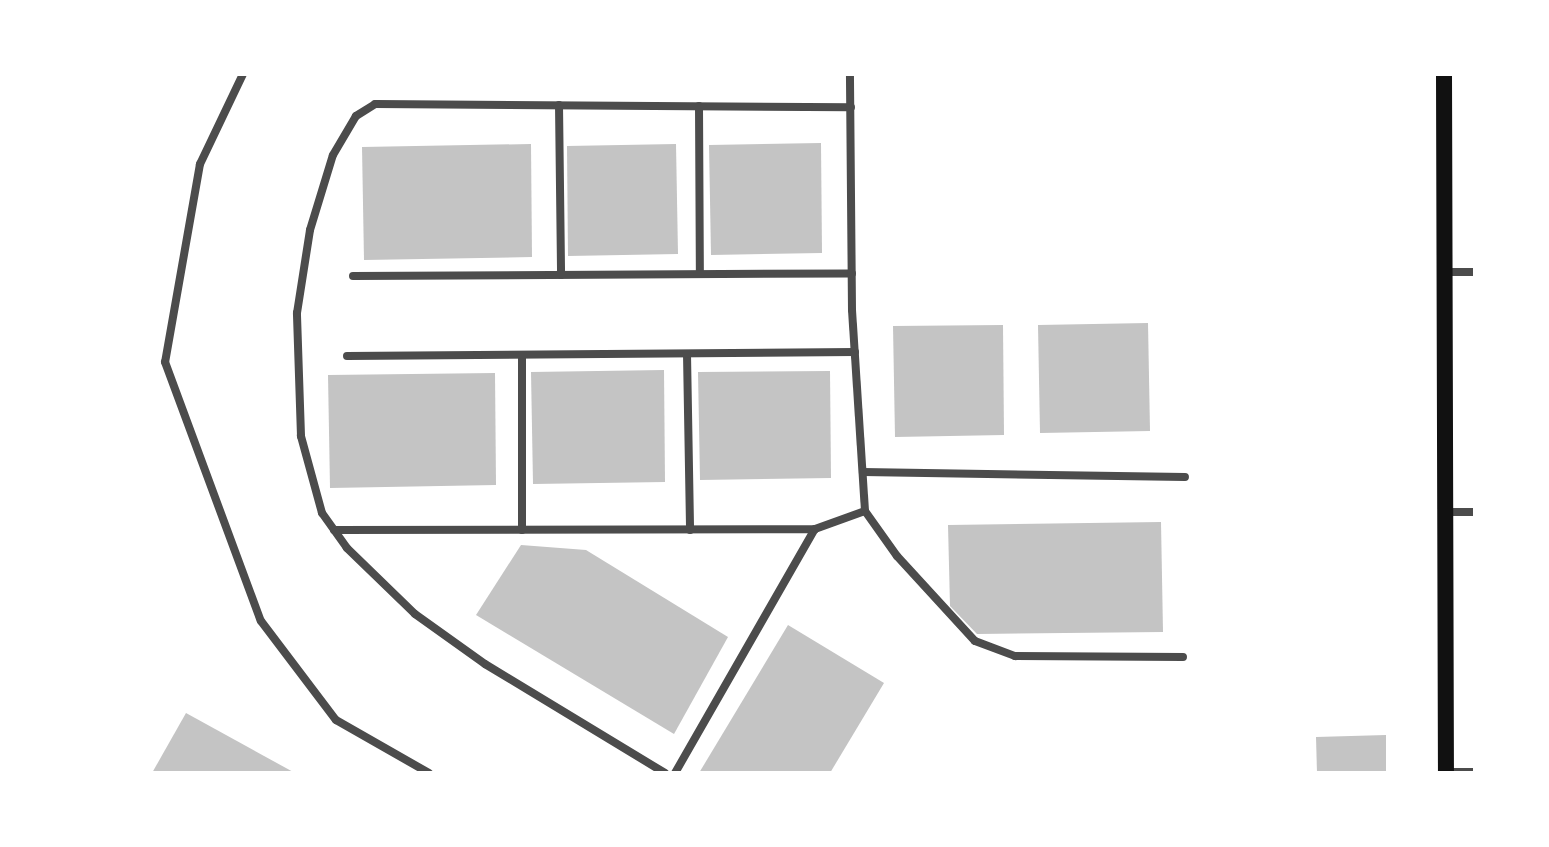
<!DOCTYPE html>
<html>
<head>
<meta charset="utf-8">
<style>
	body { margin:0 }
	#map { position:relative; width:1549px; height:847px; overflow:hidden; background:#fff; font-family:Montserrat,sans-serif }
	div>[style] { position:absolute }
	.building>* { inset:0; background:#c4c4c4 }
	.minor>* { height:8px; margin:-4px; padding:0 4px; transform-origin:4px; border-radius:4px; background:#4c4c4c }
	.secondary>* { height:16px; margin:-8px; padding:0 8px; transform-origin:8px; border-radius:8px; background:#111 }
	span { translate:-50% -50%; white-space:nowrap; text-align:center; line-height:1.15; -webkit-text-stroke:6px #fff; paint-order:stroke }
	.frame { position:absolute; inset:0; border:76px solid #fff; pointer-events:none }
</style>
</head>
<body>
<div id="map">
	<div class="building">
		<div style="clip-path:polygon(821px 143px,822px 253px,711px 255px,709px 145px)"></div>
		<div style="clip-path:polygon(531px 144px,532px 257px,364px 260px,362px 147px)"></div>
		<div style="clip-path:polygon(676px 144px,678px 254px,568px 256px,567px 146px)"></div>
		<div style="clip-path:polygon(1148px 323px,1150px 431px,1040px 433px,1038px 325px)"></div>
		<div style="clip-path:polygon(1003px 325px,1004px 435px,895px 437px,893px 326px)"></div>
		<div style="clip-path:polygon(664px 370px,665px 482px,533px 484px,531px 372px)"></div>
		<div style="clip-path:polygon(830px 371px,831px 478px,700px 480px,698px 372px)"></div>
		<div style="clip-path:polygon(495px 373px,496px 485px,330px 488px,328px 375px)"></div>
		<div style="clip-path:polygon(1161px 522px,1163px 632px,977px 634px,950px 606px,948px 525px)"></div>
		<div style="clip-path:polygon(521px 545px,586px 550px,728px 637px,674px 734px,476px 615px)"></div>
		<div style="clip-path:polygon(788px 625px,884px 683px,830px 773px,699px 773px)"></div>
		<div style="clip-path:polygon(186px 713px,295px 773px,152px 773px)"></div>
		<div style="clip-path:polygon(1386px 735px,1386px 773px,1317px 773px,1316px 737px)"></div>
	</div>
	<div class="minor">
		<div style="left:243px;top:74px;width:100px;rotate:115.5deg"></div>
		<div style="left:200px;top:164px;width:201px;rotate:100deg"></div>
		<div style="left:165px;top:362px;width:276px;rotate:69.7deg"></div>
		<div style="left:261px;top:621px;width:124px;rotate:52.9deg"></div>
		<div style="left:336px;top:720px;width:107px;rotate:29.7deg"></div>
		<div style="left:559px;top:105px;width:170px;rotate:89.3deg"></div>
		<div style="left:699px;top:106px;width:168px;rotate:89.7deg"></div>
		<div style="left:1448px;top:272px;width:27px"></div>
		<div style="left:353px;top:276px;width:499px;rotate:-0.3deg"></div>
		<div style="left:687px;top:354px;width:176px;rotate:89deg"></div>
		<div style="left:522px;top:355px;width:175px;rotate:90deg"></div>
		<div style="left:347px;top:356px;width:508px;rotate:-0.45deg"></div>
		<div style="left:863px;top:472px;width:322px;rotate:0.9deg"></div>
		<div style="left:865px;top:511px;width:55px;rotate:54.6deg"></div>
		<div style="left:897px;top:556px;width:115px;rotate:47.5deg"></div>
		<div style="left:975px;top:641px;width:43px;rotate:20.6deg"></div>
		<div style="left:1015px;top:656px;width:168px;rotate:0.3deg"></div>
		<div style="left:1446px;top:512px;width:29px"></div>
		<div style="left:334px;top:530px;width:481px;rotate:-0.1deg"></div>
		<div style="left:1447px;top:772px;width:28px"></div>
		<div style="left:665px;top:773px;width:210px;rotate:-148.8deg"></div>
		<div style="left:485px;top:664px;width:86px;rotate:-144.5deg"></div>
		<div style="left:415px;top:614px;width:95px;rotate:-135.9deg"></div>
		<div style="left:347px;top:548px;width:43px;rotate:-125.5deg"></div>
		<div style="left:322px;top:513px;width:80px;rotate:-105.3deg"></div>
		<div style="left:301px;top:436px;width:123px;rotate:-91.9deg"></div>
		<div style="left:297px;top:313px;width:84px;rotate:-81.1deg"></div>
		<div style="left:310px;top:230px;width:78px;rotate:-73deg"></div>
		<div style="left:333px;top:155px;width:45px;rotate:-59.5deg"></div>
		<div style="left:356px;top:116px;width:22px;rotate:-32deg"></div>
		<div style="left:375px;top:104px;width:476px;rotate:0.4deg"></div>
		<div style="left:675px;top:773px;width:281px;rotate:-60.2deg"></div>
		<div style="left:815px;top:529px;width:53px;rotate:-19.8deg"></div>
		<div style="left:865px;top:511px;width:201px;rotate:-93.7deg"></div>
		<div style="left:852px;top:310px;width:236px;rotate:-90.5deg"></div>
	</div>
	<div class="secondary">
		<div style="left:1444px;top:74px;width:699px;rotate:89.84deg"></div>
	</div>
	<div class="frame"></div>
</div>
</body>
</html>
